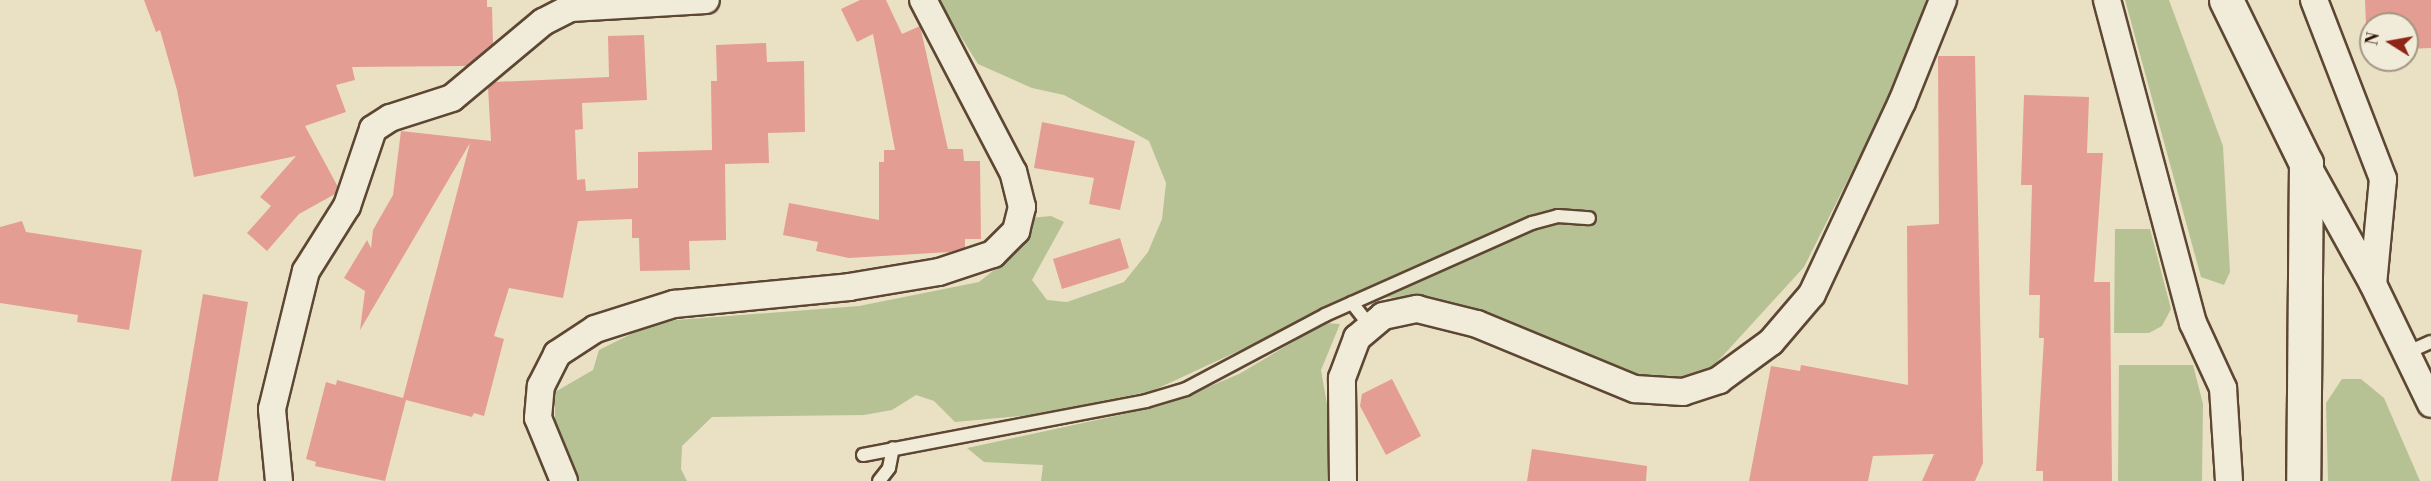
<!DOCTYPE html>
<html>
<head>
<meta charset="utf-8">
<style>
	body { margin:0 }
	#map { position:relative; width:2431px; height:481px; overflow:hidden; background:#eae1c5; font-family:"Libre Bodoni",serif }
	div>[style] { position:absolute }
	.green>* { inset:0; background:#b7c294 }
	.building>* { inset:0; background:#e49d92 }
	.roads { filter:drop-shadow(2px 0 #5d4733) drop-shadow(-2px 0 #5d4733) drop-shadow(0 2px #5d4733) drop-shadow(0 -2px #5d4733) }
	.lane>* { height:12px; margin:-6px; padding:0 6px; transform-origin:6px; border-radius:6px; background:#f1ecd9 }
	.street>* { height:26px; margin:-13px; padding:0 13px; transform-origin:13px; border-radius:13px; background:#f1ecd9 }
	.secondary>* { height:33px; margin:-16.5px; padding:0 16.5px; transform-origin:16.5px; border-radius:16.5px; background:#f1ecd9 }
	span { translate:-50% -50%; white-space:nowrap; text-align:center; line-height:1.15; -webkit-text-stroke:4.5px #f1ecd9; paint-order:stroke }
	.north { position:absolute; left:2359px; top:12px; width:60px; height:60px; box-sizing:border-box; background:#f1ecd9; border:2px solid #a39683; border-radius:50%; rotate:281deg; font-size:16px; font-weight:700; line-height:24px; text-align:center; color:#2e1402 }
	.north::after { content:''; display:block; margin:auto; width:21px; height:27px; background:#8f2418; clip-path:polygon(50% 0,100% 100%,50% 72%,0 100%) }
</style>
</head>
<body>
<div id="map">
	<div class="green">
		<div style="clip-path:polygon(938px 0,1938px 0,1804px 267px,1707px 373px,1669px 381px,1634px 378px,1578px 359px,1471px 308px,1422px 298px,1355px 297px,1152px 391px,1032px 415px,955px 422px,934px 401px,916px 395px,892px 410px,864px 415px,712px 417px,682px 446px,681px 469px,687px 481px,574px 481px,555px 421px,555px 392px,593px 370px,599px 350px,643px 328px,676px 320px,859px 306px,979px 282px,1004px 262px,1026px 234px,1030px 218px,1051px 216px,1064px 222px,1032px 280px,1047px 300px,1067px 302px,1124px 282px,1148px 252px,1162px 219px,1166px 183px,1149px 141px,1064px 95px,1032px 88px,978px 64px)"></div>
		<div style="clip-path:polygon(2125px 0,2169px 0,2223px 146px,2230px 272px,2224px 285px,2201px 277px)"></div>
		<div style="clip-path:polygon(2115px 229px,2150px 229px,2171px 309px,2162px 326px,2149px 333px,2114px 333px)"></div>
		<div style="clip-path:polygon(1325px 323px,1340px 324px,1321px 370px,1331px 427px,1332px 481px,1041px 481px,1043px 465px,984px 462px,967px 448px,1147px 409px,1194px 393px,1239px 374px)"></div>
		<div style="clip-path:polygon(2119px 365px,2193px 365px,2203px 404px,2202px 481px,2118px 481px)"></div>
		<div style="clip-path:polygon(2342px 379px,2361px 379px,2384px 398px,2420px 481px,2328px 481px,2326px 403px)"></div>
	</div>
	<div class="building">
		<div style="clip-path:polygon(144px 0,487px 0,487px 7px,492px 7px,493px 45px,467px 66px,352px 67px,355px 80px,336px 85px,346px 112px,305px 126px,338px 187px,335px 194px,299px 214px,267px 251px,247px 233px,271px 206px,260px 197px,296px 156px,194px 177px,177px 90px,160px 30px,156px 32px)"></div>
		<div style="clip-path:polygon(860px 0,886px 0,902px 34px,920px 26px,948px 149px,963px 149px,964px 161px,980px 161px,981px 239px,965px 239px,965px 248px,950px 252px,849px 258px,816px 251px,818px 242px,783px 235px,789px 203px,879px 220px,879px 162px,884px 162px,884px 150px,895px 150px,873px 34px,857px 42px,841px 9px)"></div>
		<div style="clip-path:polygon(2365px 0,2431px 0,2431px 48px,2407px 49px,2407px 24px,2371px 24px,2371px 51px,2367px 51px)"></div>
		<div style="clip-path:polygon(644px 35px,647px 100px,582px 103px,583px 129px,575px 130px,577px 180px,585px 179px,586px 191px,638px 188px,638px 152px,712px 150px,711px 81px,717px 81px,716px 45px,766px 43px,767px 62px,804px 61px,805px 132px,768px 133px,769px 163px,725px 164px,726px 240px,689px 241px,690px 270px,640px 271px,639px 238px,632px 238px,632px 219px,578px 221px,563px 298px,509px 288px,494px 336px,504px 339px,484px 416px,474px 413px,472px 417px,406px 400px,385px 481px,315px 466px,316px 462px,306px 459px,326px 382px,336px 385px,337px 380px,403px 398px,470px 143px,360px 330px,365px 291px,344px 278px,367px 240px,371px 248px,373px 230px,393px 195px,401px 131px,491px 141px,488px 87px,494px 82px,609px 77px,608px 36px)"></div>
		<div style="clip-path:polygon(1938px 56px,1975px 56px,1983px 463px,1975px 481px,1922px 481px,1934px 454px,1873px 456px,1868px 481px,1749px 481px,1771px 366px,1800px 371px,1801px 365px,1908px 385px,1907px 226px,1939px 224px)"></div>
		<div style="clip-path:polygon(2024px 95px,2089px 97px,2087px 153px,2103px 153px,2094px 282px,2110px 282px,2112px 481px,2043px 481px,2043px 471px,2036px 471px,2044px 338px,2039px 338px,2040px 295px,2029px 295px,2032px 185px,2021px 185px)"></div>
		<div style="clip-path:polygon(1042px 122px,1135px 141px,1120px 210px,1089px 204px,1094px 178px,1034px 168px)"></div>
		<div style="clip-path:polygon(22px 221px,26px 232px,142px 250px,129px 330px,77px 322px,78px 315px,0 303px,0 227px)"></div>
		<div style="clip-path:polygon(1120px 238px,1129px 268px,1062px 289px,1053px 259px)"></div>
		<div style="clip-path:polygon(203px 294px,248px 302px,218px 481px,171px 481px)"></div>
		<div style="clip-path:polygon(1392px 379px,1421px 436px,1386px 455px,1360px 406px,1362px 394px)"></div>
		<div style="clip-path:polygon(1532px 449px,1647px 466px,1646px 481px,1527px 481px)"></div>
	</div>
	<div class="roads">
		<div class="lane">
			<div style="left:1352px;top:303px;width:31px;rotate:52deg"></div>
			<div style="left:2406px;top:353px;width:27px;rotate:-24deg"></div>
			<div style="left:863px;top:455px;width:288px;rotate:-10.8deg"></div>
			<div style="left:1146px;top:401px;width:42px;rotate:-16.7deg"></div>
			<div style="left:1186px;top:389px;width:157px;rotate:-28deg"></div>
			<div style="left:1325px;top:315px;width:227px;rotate:-24deg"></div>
			<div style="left:1532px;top:223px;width:27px;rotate:-15deg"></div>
			<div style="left:1558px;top:216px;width:31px;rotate:4deg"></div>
			<div style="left:879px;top:481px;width:16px;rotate:-52deg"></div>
			<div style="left:889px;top:468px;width:20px;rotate:-79deg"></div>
		</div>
		<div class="street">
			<div style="left:2107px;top:0;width:334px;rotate:75.1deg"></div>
			<div style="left:2193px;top:323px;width:72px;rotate:65.2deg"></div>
			<div style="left:2223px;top:388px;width:93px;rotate:86.3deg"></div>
			<div style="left:2314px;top:0;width:192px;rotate:68.9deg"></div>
			<div style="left:2383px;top:179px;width:105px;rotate:95.4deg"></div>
			<div style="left:2306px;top:163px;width:138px;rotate:61deg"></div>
			<div style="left:2373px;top:284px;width:133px;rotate:64.2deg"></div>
			<div style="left:279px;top:481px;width:72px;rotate:-95.6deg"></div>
			<div style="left:272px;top:409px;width:142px;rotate:-76.2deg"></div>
			<div style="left:306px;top:271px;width:77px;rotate:-57.8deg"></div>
			<div style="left:347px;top:206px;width:81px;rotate:-71.3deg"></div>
			<div style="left:373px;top:129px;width:20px;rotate:-33deg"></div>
			<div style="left:390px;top:118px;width:65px;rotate:-17.9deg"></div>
			<div style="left:452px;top:98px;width:119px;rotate:-39.9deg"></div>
			<div style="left:543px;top:22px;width:31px;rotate:-27deg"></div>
			<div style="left:571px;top:8px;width:135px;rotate:-3.4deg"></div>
			<div style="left:564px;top:481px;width:68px;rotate:-112.4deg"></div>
			<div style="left:538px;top:418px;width:32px;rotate:-85deg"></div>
			<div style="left:541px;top:386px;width:36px;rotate:-63deg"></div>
			<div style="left:557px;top:354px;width:45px;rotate:-33.3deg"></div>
			<div style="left:595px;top:329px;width:83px;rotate:-17.6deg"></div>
			<div style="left:674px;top:304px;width:176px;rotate:-5.5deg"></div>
			<div style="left:849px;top:287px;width:91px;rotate:-9.5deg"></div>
			<div style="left:939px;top:272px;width:57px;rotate:-18.4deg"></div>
			<div style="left:993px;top:254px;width:33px;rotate:-45deg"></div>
			<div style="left:1016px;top:231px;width:25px;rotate:-76deg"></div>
			<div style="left:1022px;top:207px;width:36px;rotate:-104deg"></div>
			<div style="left:1013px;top:172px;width:194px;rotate:-117.6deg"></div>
			<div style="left:1343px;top:481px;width:103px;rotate:-90.6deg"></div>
			<div style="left:1342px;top:378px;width:43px;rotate:-69.4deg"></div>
			<div style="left:1357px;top:338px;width:34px;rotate:-40deg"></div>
			<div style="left:1383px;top:316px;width:35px;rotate:-12deg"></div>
			<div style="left:1417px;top:309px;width:62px;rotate:14deg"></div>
			<div style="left:1477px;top:324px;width:171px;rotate:22.4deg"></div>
			<div style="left:1635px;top:389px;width:48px;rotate:3.6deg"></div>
			<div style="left:1683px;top:392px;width:38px;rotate:-18deg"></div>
			<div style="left:1719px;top:380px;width:64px;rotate:-36.2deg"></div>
			<div style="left:1771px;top:342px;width:63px;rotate:-49.5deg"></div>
			<div style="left:1812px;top:294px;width:212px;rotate:-64.9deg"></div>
			<div style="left:1902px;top:102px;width:110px;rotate:-68.1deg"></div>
		</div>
		<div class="secondary">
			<div style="left:2226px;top:0;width:182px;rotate:63.9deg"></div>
			<div style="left:2306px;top:163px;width:318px;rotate:90.5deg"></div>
		</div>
	</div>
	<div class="north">N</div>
</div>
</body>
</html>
